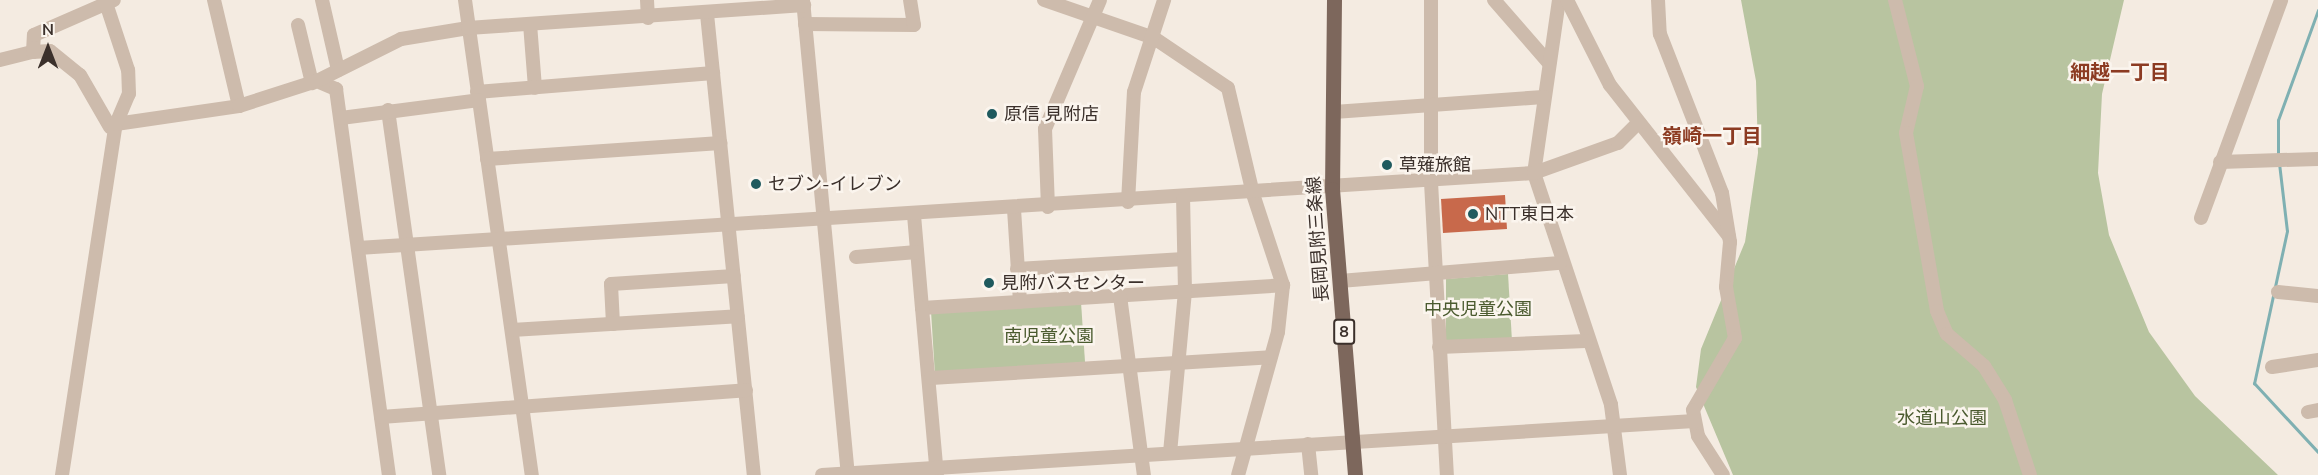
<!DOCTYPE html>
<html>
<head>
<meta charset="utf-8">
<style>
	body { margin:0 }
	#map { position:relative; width:2318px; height:475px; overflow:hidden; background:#f4ebe1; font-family:"Nunito Sans","Noto Sans JP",sans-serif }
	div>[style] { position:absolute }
	.green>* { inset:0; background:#b8c4a0 }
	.stream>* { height:3px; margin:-1.5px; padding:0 1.5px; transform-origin:1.5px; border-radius:1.5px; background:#7fb0b2 }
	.building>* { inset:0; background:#c8694b }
	.minor>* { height:14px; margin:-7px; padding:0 7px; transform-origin:7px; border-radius:7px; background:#cdbbac }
	.major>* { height:15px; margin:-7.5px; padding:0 7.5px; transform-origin:7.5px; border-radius:7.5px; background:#7d675c }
	.dots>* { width:16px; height:16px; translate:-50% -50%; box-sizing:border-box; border:3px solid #fbf5ee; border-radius:50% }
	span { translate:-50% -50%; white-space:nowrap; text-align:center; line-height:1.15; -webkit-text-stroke:5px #fbf5ee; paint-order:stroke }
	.shield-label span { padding:2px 4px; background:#fbf5ee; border:2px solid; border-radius:4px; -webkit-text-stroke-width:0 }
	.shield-label { font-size:16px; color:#3b302b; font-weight:700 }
	.poi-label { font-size:18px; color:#3b302b }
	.left { translate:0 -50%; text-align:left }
	.street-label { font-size:18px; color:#3b302b }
	.park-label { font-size:18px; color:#4a5a2e }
	.neighbourhood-label { font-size:20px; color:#8c3b22; font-weight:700 }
	.north { position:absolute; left:18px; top:18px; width:60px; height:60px; -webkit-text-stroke:4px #fbf5ee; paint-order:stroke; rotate:0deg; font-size:16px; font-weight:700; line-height:24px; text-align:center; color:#3b302b }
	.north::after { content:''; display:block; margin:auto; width:21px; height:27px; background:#3b302b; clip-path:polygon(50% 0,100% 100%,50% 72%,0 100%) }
</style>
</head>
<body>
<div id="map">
	<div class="green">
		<div style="clip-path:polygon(1741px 0,2124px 0,2102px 94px,2098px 173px,2109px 235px,2149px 332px,2195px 396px,2278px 475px,1733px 475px,1696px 387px,1701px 349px,1745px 242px,1758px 153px,1756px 81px)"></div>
		<div style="clip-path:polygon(1508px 274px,1512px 341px,1446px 341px,1446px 279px)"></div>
		<div style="clip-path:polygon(1081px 302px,1085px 362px,935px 375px,931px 311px)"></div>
	</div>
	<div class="stream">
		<div style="left:2278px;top:157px;width:37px;rotate:-90deg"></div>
		<div style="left:2278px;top:120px;width:117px;rotate:-70deg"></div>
		<div style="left:2279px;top:163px;width:68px;rotate:83.3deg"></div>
		<div style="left:2287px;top:231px;width:156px;rotate:102.2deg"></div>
		<div style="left:2254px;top:383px;width:94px;rotate:47.2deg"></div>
	</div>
	<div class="building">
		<div style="clip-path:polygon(1505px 195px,1507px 229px,1443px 233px,1441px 199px)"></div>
	</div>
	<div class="minor">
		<div style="left:214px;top:0;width:109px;rotate:76.7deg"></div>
		<div style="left:322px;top:0;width:72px;rotate:77.1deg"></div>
		<div style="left:465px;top:0;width:480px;rotate:82deg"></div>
		<div style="left:647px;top:0;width:18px;rotate:87deg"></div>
		<div style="left:803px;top:0;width:477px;rotate:84.6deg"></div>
		<div style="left:1044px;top:0;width:116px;rotate:19.1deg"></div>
		<div style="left:1154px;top:38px;width:89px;rotate:34deg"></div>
		<div style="left:1228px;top:88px;width:109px;rotate:76.7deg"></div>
		<div style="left:1253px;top:194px;width:96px;rotate:71.8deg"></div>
		<div style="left:1283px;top:285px;width:47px;rotate:96.1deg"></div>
		<div style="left:1278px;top:332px;width:148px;rotate:105.6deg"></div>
		<div style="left:1431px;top:0;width:182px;rotate:90deg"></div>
		<div style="left:1431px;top:182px;width:293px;rotate:86.9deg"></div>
		<div style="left:1494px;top:0;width:84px;rotate:48.9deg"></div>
		<div style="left:1559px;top:0;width:175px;rotate:98.2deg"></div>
		<div style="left:1534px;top:173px;width:244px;rotate:71.6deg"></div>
		<div style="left:1611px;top:405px;width:71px;rotate:82.7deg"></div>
		<div style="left:1567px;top:0;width:95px;rotate:63.2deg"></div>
		<div style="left:1610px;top:85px;width:192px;rotate:51.8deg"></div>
		<div style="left:1658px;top:0;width:34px;rotate:87deg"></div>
		<div style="left:1660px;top:34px;width:171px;rotate:68.7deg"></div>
		<div style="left:1722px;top:193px;width:50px;rotate:80.7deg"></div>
		<div style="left:1730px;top:242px;width:45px;rotate:95.1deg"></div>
		<div style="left:1726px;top:287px;width:52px;rotate:80deg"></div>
		<div style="left:1735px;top:338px;width:83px;rotate:120.3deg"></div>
		<div style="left:1693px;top:410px;width:26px;rotate:79deg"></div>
		<div style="left:1698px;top:436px;width:46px;rotate:57.3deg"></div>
		<div style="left:1895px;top:0;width:89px;rotate:75.7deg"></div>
		<div style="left:1917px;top:86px;width:48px;rotate:103.2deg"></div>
		<div style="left:1906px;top:133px;width:181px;rotate:80.1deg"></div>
		<div style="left:1937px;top:311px;width:25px;rotate:67deg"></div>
		<div style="left:1947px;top:334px;width:49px;rotate:40.9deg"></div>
		<div style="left:1984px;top:366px;width:40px;rotate:58deg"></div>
		<div style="left:2005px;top:400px;width:79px;rotate:71.6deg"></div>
		<div style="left:707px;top:14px;width:463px;rotate:84.2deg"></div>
		<div style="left:530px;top:24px;width:64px;rotate:85.5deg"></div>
		<div style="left:805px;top:24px;width:109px;rotate:0.5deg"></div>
		<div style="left:914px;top:25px;width:25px;rotate:-99deg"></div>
		<div style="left:298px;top:25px;width:60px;rotate:76.4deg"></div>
		<div style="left:33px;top:52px;width:17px;rotate:-3deg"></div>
		<div style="left:50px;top:51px;width:38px;rotate:39deg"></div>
		<div style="left:80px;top:75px;width:60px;rotate:60deg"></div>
		<div style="left:0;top:60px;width:34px;rotate:-14deg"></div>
		<div style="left:33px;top:52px;width:17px;rotate:-87deg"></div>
		<div style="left:34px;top:35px;width:87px;rotate:-23.6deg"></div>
		<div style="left:317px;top:81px;width:21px;rotate:23deg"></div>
		<div style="left:336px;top:89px;width:390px;rotate:82.2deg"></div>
		<div style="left:477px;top:92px;width:237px;rotate:-4.6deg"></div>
		<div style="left:388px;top:110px;width:369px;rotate:82deg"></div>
		<div style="left:1334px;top:112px;width:210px;rotate:-4.1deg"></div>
		<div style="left:341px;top:118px;width:139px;rotate:-7.4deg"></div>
		<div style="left:116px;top:124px;width:124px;rotate:-8.3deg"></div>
		<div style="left:239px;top:106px;width:82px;rotate:-17.8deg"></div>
		<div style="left:317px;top:81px;width:94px;rotate:-26.6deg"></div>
		<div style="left:401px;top:39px;width:68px;rotate:-9.3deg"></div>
		<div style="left:468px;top:28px;width:337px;rotate:-3.9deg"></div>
		<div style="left:487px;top:159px;width:234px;rotate:-3.9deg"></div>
		<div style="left:2220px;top:162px;width:98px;rotate:-1.8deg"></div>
		<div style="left:1128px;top:202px;width:110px;rotate:-86.9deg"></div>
		<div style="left:1134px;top:92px;width:97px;rotate:-71.9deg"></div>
		<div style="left:1048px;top:207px;width:78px;rotate:-92.2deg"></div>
		<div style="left:1045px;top:129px;width:140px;rotate:-66.9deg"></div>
		<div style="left:1014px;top:209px;width:93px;rotate:86.3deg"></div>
		<div style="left:914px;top:215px;width:93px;rotate:85.1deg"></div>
		<div style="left:922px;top:308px;width:362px;rotate:-3.6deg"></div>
		<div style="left:2201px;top:218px;width:232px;rotate:-69.8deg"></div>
		<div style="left:358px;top:248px;width:1178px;rotate:-3.65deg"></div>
		<div style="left:1534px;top:173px;width:89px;rotate:-19.7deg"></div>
		<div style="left:1618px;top:143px;width:28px;rotate:-45deg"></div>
		<div style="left:856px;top:257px;width:61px;rotate:-4.7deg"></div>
		<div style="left:1017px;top:269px;width:167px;rotate:-3.4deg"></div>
		<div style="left:1340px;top:281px;width:221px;rotate:-4.7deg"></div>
		<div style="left:2278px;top:292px;width:40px;rotate:5.7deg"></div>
		<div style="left:1120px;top:296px;width:181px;rotate:82.4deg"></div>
		<div style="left:922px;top:308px;width:168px;rotate:84.9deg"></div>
		<div style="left:613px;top:324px;width:40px;rotate:-92.9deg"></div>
		<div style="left:611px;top:284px;width:123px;rotate:-3.7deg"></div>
		<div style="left:512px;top:330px;width:226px;rotate:-3.5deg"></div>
		<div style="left:1439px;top:347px;width:147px;rotate:-2.3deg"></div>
		<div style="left:2272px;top:367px;width:47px;rotate:-8.7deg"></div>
		<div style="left:931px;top:378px;width:340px;rotate:-3.5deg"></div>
		<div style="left:2308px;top:412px;width:10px;rotate:-11deg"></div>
		<div style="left:381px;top:417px;width:366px;rotate:-4.2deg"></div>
		<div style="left:1308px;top:444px;width:31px;rotate:84deg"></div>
		<div style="left:1170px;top:453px;width:163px;rotate:-84.7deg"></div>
		<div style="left:1185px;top:291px;width:92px;rotate:-91.2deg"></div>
		<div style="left:62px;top:475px;width:355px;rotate:-81.3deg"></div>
		<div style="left:116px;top:124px;width:33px;rotate:-67deg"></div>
		<div style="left:129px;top:94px;width:24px;rotate:-92deg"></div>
		<div style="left:128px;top:70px;width:74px;rotate:-108.2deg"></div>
		<div style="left:822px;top:475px;width:874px;rotate:-3.54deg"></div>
	</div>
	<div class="major">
		<div style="left:1334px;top:0;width:189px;rotate:90.6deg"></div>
		<div style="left:1332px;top:189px;width:287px;rotate:85.4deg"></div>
	</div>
	<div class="dots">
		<div style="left:992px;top:114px;background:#1f5a5e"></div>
		<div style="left:1387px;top:165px;background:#1f5a5e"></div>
		<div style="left:756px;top:184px;background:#1f5a5e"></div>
		<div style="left:1473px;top:214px;background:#1f5a5e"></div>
		<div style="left:989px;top:283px;background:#1f5a5e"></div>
	</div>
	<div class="shield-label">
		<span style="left:1344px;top:332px">8</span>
	</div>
	<div class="poi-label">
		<span class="left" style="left:1004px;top:114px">原信 見附店</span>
		<span class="left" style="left:1399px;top:165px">草薙旅館</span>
		<span class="left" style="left:768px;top:184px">セブン-イレブン</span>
		<span class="left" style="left:1485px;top:214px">NTT東日本</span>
		<span class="left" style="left:1001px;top:283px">見附バスセンター</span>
	</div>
	<div class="street-label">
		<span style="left:1318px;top:239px;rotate:-94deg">長岡見附三条線</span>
	</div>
	<div class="park-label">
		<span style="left:1478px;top:309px">中央児童公園</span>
		<span style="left:1049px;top:336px">南児童公園</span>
		<span style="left:1942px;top:418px">水道山公園</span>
	</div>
	<div class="neighbourhood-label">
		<span style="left:2120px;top:72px">細越一丁目</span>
		<span style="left:1712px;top:136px">嶺崎一丁目</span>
	</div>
	<div class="north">N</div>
</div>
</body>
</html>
